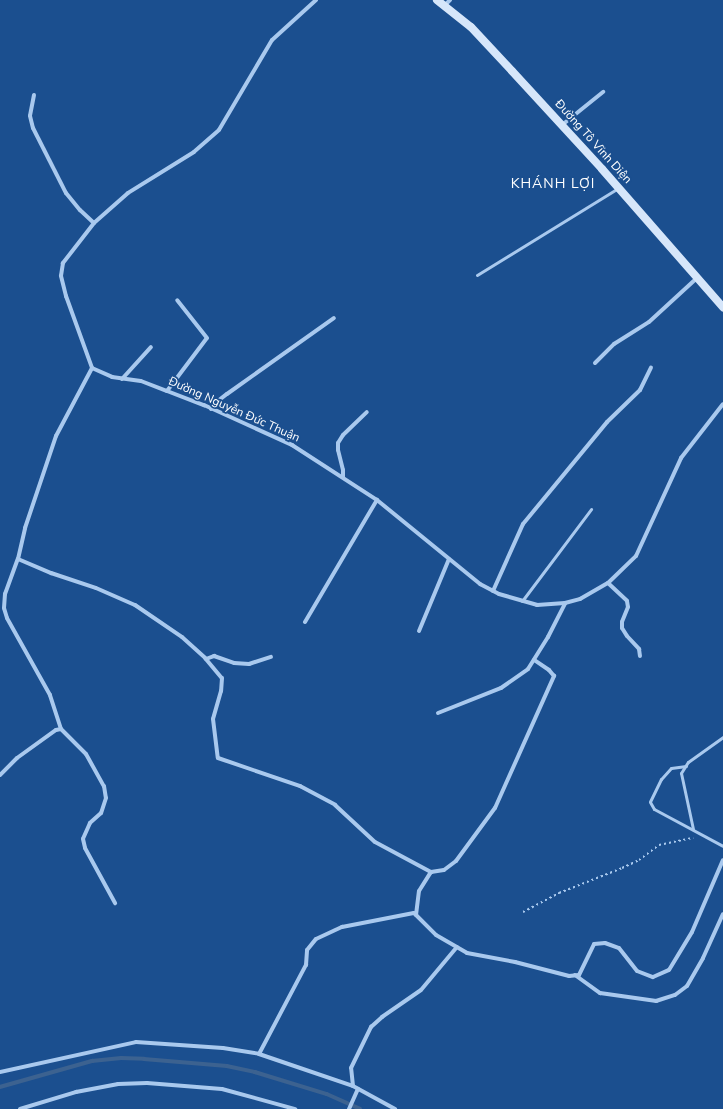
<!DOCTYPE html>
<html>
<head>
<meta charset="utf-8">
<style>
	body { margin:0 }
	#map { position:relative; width:723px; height:1109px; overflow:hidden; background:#1b4f8f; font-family:"Nunito Sans",sans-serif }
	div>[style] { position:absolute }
	.stream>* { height:3.5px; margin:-1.75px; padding:0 1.75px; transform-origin:1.75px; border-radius:1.75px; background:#3c6290 }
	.path>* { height:2px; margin-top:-1px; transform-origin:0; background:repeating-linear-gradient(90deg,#a9c9ee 0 2px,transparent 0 5px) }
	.lane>* { height:3px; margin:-1.5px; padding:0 1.5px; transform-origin:1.5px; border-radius:1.5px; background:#a9c9ee }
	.street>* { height:4px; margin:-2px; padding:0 2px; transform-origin:2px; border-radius:2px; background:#a9c9ee }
	.secondary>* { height:8px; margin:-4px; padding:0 4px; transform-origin:4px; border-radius:4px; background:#d6e6fa }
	span { translate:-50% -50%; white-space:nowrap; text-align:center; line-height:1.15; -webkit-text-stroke:3.5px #1b4f8f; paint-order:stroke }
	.street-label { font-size:12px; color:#fff }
	.quarter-label { font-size:14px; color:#fff; letter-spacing:1px }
</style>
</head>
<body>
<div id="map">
	<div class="stream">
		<div style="left:0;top:1087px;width:96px;rotate:-15.8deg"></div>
		<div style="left:92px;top:1061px;width:29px;rotate:-6deg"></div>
		<div style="left:121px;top:1058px;width:23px;rotate:2deg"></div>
		<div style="left:144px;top:1059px;width:83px;rotate:4.8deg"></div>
		<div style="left:227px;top:1066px;width:29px;rotate:12deg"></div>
		<div style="left:255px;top:1072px;width:75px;rotate:17deg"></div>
		<div style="left:327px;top:1094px;width:36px;rotate:24deg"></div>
	</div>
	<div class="path">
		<div style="left:523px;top:912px;width:41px;rotate:-27.8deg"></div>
		<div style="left:559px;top:893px;width:68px;rotate:-21.6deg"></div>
		<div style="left:622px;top:868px;width:19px;rotate:-25deg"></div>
		<div style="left:639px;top:860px;width:25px;rotate:-37deg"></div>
		<div style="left:659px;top:845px;width:35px;rotate:-12deg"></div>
	</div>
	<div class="lane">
		<div style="left:477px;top:275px;width:164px;rotate:-31.6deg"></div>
		<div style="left:522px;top:601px;width:115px;rotate:-53.1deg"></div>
		<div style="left:686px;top:766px;width:15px;rotate:172deg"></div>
		<div style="left:671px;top:768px;width:15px;rotate:132deg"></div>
		<div style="left:661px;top:779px;width:25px;rotate:116deg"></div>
		<div style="left:650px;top:802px;width:8px;rotate:60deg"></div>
		<div style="left:654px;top:809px;width:78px;rotate:28.2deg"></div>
		<div style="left:693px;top:829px;width:57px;rotate:-102.1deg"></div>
		<div style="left:681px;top:773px;width:13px;rotate:-58deg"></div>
		<div style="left:688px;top:762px;width:43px;rotate:-35.5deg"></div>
	</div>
	<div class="street">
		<div style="left:316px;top:0;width:59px;rotate:137.7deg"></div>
		<div style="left:272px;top:40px;width:104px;rotate:120.5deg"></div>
		<div style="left:219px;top:130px;width:33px;rotate:139deg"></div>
		<div style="left:194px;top:152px;width:78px;rotate:148.2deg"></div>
		<div style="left:128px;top:193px;width:45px;rotate:138.6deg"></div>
		<div style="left:94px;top:223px;width:51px;rotate:127.8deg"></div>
		<div style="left:63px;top:263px;width:13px;rotate:99deg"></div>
		<div style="left:61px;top:276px;width:21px;rotate:76deg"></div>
		<div style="left:66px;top:296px;width:77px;rotate:70.1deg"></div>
		<div style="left:92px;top:368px;width:22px;rotate:24deg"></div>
		<div style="left:112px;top:377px;width:29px;rotate:8deg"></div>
		<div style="left:141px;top:381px;width:28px;rotate:21deg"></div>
		<div style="left:167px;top:391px;width:40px;rotate:21deg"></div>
		<div style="left:204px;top:405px;width:97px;rotate:24.4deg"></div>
		<div style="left:292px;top:445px;width:101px;rotate:32.9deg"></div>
		<div style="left:377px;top:500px;width:133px;rotate:39.2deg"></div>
		<div style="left:480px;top:584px;width:21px;rotate:28deg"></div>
		<div style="left:499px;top:594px;width:40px;rotate:16deg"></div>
		<div style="left:537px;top:605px;width:28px;rotate:-4deg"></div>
		<div style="left:565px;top:603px;width:16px;rotate:-15deg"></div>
		<div style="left:580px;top:599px;width:32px;rotate:-30deg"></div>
		<div style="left:608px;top:583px;width:39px;rotate:-44deg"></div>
		<div style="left:636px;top:556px;width:108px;rotate:-65.3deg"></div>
		<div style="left:681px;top:458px;width:68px;rotate:-52.1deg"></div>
		<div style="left:445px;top:5px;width:7px;rotate:-45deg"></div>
		<div style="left:34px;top:95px;width:21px;rotate:101deg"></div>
		<div style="left:30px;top:116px;width:12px;rotate:76deg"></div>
		<div style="left:33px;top:128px;width:73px;rotate:63.1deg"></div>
		<div style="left:66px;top:193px;width:22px;rotate:51deg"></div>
		<div style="left:80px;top:210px;width:19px;rotate:43deg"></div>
		<div style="left:562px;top:125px;width:53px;rotate:-38.8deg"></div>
		<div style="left:595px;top:363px;width:27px;rotate:-45deg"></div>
		<div style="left:614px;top:344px;width:41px;rotate:-32.2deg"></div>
		<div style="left:649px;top:322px;width:65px;rotate:-42.5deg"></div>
		<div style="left:122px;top:379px;width:43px;rotate:-47.8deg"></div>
		<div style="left:167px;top:391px;width:66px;rotate:-53deg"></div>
		<div style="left:207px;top:338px;width:48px;rotate:-128.3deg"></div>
		<div style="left:211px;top:409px;width:6px;rotate:-59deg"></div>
		<div style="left:214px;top:404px;width:16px;rotate:-38deg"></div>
		<div style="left:227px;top:394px;width:131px;rotate:-35.4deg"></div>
		<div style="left:343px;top:477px;width:7px;rotate:-90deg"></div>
		<div style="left:343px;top:470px;width:21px;rotate:-104deg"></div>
		<div style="left:338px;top:450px;width:7px;rotate:-90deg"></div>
		<div style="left:338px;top:443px;width:9px;rotate:-58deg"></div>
		<div style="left:343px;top:435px;width:33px;rotate:-44deg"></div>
		<div style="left:18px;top:559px;width:36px;rotate:23deg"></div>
		<div style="left:51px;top:573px;width:47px;rotate:18.4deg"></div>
		<div style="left:96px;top:588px;width:43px;rotate:23.6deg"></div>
		<div style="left:135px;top:605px;width:57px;rotate:34.2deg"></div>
		<div style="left:182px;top:637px;width:31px;rotate:42deg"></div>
		<div style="left:205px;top:658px;width:26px;rotate:50deg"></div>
		<div style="left:222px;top:678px;width:13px;rotate:94deg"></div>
		<div style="left:221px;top:691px;width:29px;rotate:106deg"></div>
		<div style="left:213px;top:719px;width:39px;rotate:83deg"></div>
		<div style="left:218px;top:758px;width:87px;rotate:18.9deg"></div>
		<div style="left:300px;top:786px;width:40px;rotate:28deg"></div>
		<div style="left:335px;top:805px;width:54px;rotate:42.8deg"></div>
		<div style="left:375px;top:842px;width:64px;rotate:28.2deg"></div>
		<div style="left:431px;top:872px;width:13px;rotate:-9deg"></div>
		<div style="left:444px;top:870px;width:15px;rotate:-37deg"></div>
		<div style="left:456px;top:861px;width:66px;rotate:-53.7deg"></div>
		<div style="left:495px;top:808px;width:145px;rotate:-65.9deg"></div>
		<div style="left:554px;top:676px;width:8px;rotate:-130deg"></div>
		<div style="left:549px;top:670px;width:18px;rotate:-146deg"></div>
		<div style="left:608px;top:583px;width:26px;rotate:43deg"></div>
		<div style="left:627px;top:601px;width:6px;rotate:81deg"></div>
		<div style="left:628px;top:607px;width:16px;rotate:112deg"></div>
		<div style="left:622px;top:622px;width:6px;rotate:90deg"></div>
		<div style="left:622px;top:628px;width:9px;rotate:58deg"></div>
		<div style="left:627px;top:636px;width:18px;rotate:47deg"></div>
		<div style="left:639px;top:649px;width:7px;rotate:82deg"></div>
		<div style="left:493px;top:591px;width:73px;rotate:-65.9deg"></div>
		<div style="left:523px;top:524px;width:132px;rotate:-50.5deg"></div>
		<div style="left:607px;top:422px;width:46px;rotate:-44.1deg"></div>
		<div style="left:640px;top:390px;width:25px;rotate:-64deg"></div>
		<div style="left:305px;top:622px;width:142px;rotate:-59.5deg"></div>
		<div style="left:419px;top:631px;width:78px;rotate:-67.4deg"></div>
		<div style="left:206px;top:659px;width:9px;rotate:-21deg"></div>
		<div style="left:214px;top:656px;width:21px;rotate:19deg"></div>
		<div style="left:234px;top:663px;width:15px;rotate:4deg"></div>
		<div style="left:249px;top:664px;width:23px;rotate:-18deg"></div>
		<div style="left:438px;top:713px;width:68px;rotate:-21.6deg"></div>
		<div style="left:501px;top:688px;width:33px;rotate:-35deg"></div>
		<div style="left:528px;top:669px;width:38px;rotate:-58deg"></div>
		<div style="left:548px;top:637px;width:38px;rotate:-63deg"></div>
		<div style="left:61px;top:729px;width:36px;rotate:-108deg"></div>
		<div style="left:50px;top:695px;width:88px;rotate:-119.2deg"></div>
		<div style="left:7px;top:618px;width:10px;rotate:-107deg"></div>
		<div style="left:4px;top:608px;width:14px;rotate:-86deg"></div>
		<div style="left:5px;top:594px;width:37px;rotate:-70deg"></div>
		<div style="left:18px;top:559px;width:32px;rotate:-77deg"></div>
		<div style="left:25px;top:528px;width:97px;rotate:-71.4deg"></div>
		<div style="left:56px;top:436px;width:77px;rotate:-62.1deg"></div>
		<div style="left:0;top:775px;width:24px;rotate:-45deg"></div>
		<div style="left:17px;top:758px;width:48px;rotate:-35.7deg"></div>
		<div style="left:56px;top:730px;width:5px;rotate:-11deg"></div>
		<div style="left:61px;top:729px;width:35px;rotate:45deg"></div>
		<div style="left:86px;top:754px;width:37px;rotate:61deg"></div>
		<div style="left:104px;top:786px;width:12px;rotate:81deg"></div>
		<div style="left:106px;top:798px;width:16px;rotate:108deg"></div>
		<div style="left:101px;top:813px;width:15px;rotate:138deg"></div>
		<div style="left:90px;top:823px;width:17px;rotate:114deg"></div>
		<div style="left:83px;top:839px;width:9px;rotate:77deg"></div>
		<div style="left:85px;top:848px;width:63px;rotate:61.4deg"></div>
		<div style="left:416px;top:915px;width:24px;rotate:-83deg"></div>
		<div style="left:419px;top:891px;width:22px;rotate:-58deg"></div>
		<div style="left:575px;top:975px;width:31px;rotate:36deg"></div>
		<div style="left:600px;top:993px;width:57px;rotate:8.1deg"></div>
		<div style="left:656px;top:1001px;width:20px;rotate:-18deg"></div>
		<div style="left:675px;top:995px;width:15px;rotate:-37deg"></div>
		<div style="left:687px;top:986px;width:32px;rotate:-60deg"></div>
		<div style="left:703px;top:958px;width:48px;rotate:-65.6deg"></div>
		<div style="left:259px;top:1054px;width:101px;rotate:-62.2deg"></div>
		<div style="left:306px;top:965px;width:15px;rotate:-86deg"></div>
		<div style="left:307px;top:950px;width:14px;rotate:-51deg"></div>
		<div style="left:316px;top:939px;width:29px;rotate:-25deg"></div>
		<div style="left:342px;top:927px;width:73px;rotate:-11deg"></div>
		<div style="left:414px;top:913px;width:31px;rotate:45deg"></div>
		<div style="left:436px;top:935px;width:36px;rotate:30deg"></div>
		<div style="left:467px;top:953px;width:49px;rotate:10.6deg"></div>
		<div style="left:515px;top:962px;width:56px;rotate:14.5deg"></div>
		<div style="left:569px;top:976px;width:10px;rotate:-6deg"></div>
		<div style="left:579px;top:975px;width:34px;rotate:-64deg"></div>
		<div style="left:594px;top:944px;width:11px;rotate:-5deg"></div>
		<div style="left:605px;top:943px;width:15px;rotate:20deg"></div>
		<div style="left:619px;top:948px;width:29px;rotate:52deg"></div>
		<div style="left:637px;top:971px;width:17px;rotate:21deg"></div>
		<div style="left:653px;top:977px;width:17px;rotate:-24deg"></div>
		<div style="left:669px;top:970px;width:44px;rotate:-58.8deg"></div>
		<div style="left:692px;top:932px;width:78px;rotate:-66.7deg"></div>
		<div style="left:0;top:1072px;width:139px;rotate:-12.4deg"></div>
		<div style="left:136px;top:1042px;width:87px;rotate:3.9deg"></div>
		<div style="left:223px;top:1048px;width:36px;rotate:9deg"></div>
		<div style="left:259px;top:1054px;width:99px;rotate:18.8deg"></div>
		<div style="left:353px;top:1086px;width:48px;rotate:28.7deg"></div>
		<div style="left:353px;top:1086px;width:18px;rotate:-96deg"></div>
		<div style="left:351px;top:1068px;width:46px;rotate:-64deg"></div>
		<div style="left:371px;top:1027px;width:15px;rotate:-42deg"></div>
		<div style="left:382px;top:1017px;width:47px;rotate:-34.7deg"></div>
		<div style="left:421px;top:990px;width:56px;rotate:-50.1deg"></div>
		<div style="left:20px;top:1109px;width:59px;rotate:-16.9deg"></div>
		<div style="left:76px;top:1092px;width:43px;rotate:-10.8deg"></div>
		<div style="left:118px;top:1084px;width:29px;rotate:-2deg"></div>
		<div style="left:147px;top:1083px;width:75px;rotate:4.6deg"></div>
		<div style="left:222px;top:1089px;width:76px;rotate:15.3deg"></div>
		<div style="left:349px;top:1109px;width:22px;rotate:-66deg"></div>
	</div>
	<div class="secondary">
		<div style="left:437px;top:0;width:43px;rotate:38.5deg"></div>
		<div style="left:471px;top:27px;width:60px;rotate:47deg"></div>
		<div style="left:512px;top:71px;width:133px;rotate:47.4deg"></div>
		<div style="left:602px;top:169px;width:184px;rotate:48.8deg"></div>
	</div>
	<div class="street-label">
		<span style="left:593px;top:142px;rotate:48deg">Đường Tô Vĩnh Diện</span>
		<span style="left:234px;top:410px;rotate:24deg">Đường Nguyễn Đức Thuận</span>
	</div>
	<div class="quarter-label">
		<span style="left:553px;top:184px">KHÁNH LỢI</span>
	</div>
</div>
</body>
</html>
